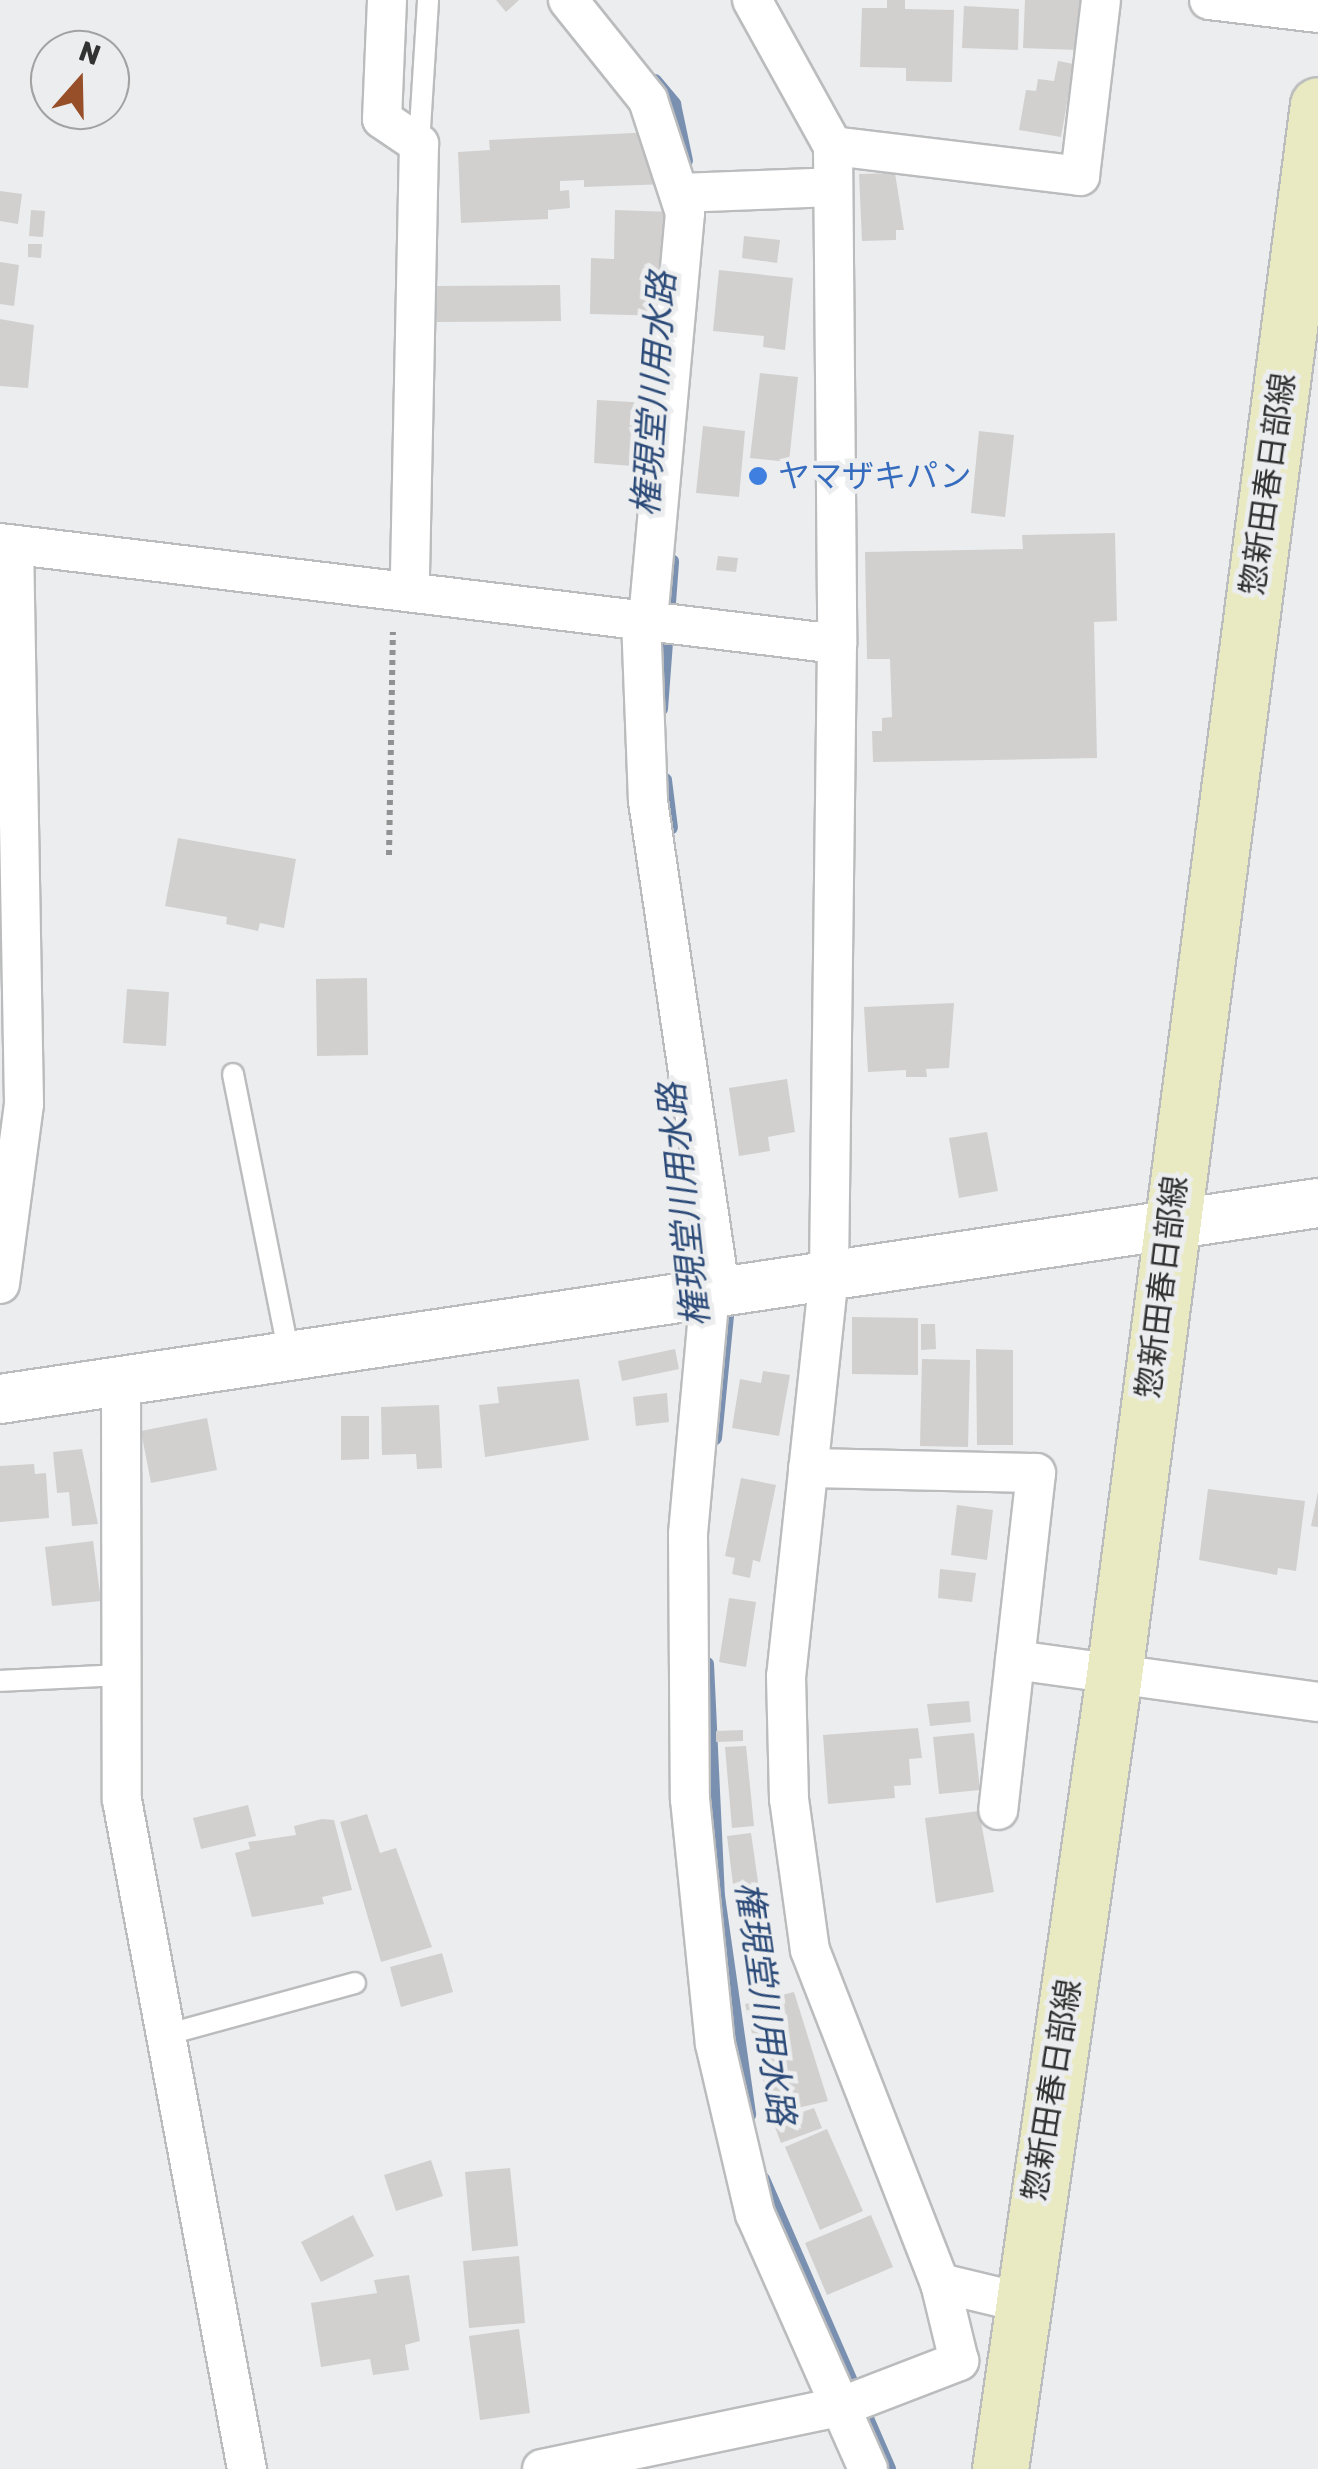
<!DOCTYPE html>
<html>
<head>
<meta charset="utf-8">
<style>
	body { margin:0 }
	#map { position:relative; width:1318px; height:2469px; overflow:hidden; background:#ecedee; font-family:Rubik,"Noto Sans JP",sans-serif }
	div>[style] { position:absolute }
	.stream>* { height:14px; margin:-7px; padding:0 7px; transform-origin:7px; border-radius:7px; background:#7990b1 }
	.building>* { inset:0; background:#d1d0cf }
	.path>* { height:6px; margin-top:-3px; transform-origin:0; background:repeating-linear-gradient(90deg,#909191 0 5px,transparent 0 10px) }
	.roads { filter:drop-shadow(2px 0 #bbbcbd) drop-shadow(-2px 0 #bbbcbd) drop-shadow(0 2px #bbbcbd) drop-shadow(0 -2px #bbbcbd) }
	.service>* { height:20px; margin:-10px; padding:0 10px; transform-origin:10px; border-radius:10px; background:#fff }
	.minor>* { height:38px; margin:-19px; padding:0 19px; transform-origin:19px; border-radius:19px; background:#fff }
	.tertiary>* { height:48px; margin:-24px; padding:0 24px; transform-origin:24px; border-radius:24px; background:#fff }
	.secondary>* { height:55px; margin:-27.5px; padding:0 27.5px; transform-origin:27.5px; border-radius:27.5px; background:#e9eac1 }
	.dots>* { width:28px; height:28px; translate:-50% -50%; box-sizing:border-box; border:5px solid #ecedee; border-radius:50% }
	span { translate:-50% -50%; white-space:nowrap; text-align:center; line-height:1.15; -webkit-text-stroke:9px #ecedee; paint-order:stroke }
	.shop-label { font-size:32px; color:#366cbe }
	.left { translate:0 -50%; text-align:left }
	.street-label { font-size:32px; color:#323232 }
	.water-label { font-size:35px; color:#2b4a78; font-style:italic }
	.north { position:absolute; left:30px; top:30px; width:100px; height:100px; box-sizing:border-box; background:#ecedee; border:2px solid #a2a2a3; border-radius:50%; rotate:20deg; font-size:28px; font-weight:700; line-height:40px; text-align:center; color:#323232 }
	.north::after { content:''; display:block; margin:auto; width:35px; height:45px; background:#964f29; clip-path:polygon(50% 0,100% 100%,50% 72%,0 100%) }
</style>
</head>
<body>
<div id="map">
	<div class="stream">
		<div style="left:655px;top:81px;width:30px;rotate:50deg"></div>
		<div style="left:674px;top:104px;width:58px;rotate:78.1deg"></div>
		<div style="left:661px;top:709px;width:148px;rotate:-85.7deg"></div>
		<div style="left:665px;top:780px;width:48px;rotate:82.9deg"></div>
		<div style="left:715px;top:1438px;width:143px;rotate:-84.4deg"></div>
		<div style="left:707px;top:1664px;width:232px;rotate:87.3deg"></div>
		<div style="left:718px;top:1896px;width:221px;rotate:81.9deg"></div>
		<div style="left:763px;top:2179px;width:316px;rotate:66.5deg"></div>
	</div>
	<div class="building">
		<div style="clip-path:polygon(496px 0,519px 0,506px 12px)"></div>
		<div style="clip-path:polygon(887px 0,905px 0,905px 9px,954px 10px,952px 82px,906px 81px,906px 68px,860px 67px,862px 8px,887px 8px)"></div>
		<div style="clip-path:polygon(1025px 0,1080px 0,1078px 50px,1023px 48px)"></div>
		<div style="clip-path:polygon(964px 6px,1019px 9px,1018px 50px,962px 48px)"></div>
		<div style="clip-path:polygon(1058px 61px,1074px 64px,1061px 137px,1019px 130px,1026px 90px,1036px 91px,1038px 79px,1054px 81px)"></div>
		<div style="clip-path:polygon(654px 132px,668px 184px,584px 187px,584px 180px,560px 181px,560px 191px,569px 190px,570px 208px,548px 210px,548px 219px,461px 223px,458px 152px,490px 150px,489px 140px)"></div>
		<div style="clip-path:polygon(895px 173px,904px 230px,896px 230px,896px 240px,862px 241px,859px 174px)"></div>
		<div style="clip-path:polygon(0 191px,22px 194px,18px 224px,0 221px)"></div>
		<div style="clip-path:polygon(31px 210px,45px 211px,43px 237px,29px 236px)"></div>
		<div style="clip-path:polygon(615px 210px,673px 212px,669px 316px,590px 314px,591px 258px,614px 259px)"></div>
		<div style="clip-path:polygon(744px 236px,780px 240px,777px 263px,742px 258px)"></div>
		<div style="clip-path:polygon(28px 244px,42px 244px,41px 258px,28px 257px)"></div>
		<div style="clip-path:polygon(0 262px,19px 265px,14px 306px,0 304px)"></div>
		<div style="clip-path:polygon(719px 270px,793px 278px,785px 350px,763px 347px,764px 336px,713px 331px)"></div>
		<div style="clip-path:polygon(560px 285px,561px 321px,437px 322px,436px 286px)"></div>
		<div style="clip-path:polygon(0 319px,34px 325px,28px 388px,0 386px)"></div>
		<div style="clip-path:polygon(760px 373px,798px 377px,789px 462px,750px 458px)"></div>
		<div style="clip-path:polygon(597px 400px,649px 403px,645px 467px,594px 463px)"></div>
		<div style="clip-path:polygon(703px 426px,745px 431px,739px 497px,696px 493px)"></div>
		<div style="clip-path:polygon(979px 431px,1014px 435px,1005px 517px,971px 513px)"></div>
		<div style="clip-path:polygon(1115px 533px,1117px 621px,1094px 622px,1097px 758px,873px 762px,872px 731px,882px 731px,882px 718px,892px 717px,890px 659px,867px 659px,865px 552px,1023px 549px,1022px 535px)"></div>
		<div style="clip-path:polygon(718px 556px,738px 558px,736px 572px,716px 570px)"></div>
		<div style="clip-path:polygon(178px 838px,296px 859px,284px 928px,260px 923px,258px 931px,226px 924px,227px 917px,165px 906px)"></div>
		<div style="clip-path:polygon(367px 978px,368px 1055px,317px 1056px,316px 979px)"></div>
		<div style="clip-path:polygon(127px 989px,169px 992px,166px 1046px,123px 1043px)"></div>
		<div style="clip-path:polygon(954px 1003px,949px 1068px,926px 1069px,927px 1077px,906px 1077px,906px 1070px,868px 1072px,864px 1007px)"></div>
		<div style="clip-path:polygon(787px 1079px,795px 1132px,768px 1137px,770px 1151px,739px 1156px,729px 1088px)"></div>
		<div style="clip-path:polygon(987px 1132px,998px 1191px,959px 1198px,949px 1138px)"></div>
		<div style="clip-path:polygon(852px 1317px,918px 1318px,918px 1375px,852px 1374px)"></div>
		<div style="clip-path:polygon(921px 1324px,935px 1324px,936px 1349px,921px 1350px)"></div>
		<div style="clip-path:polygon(675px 1349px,679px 1369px,622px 1381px,618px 1361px)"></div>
		<div style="clip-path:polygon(976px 1349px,1013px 1350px,1013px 1445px,977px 1445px)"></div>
		<div style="clip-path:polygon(922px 1359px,970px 1360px,968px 1447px,920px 1446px)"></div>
		<div style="clip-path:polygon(763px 1371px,790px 1375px,779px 1436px,732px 1428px,740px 1379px,761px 1383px)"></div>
		<div style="clip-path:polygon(579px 1379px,589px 1440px,485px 1457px,479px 1405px,499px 1403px,497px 1387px)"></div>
		<div style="clip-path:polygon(667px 1393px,669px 1422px,636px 1426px,633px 1397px)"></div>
		<div style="clip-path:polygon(439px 1405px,442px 1468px,417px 1469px,416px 1454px,382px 1455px,381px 1407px)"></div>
		<div style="clip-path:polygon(341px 1416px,369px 1416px,369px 1459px,341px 1460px)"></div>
		<div style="clip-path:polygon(207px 1418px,217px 1470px,151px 1483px,141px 1431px)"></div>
		<div style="clip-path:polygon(82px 1449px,98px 1524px,72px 1526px,69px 1492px,57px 1493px,53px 1452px)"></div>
		<div style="clip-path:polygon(34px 1464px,35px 1474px,46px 1473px,49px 1518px,0 1522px,0 1466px)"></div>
		<div style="clip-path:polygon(741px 1478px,776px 1485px,760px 1562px,753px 1560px,750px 1578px,732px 1574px,735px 1558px,725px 1556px)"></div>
		<div style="clip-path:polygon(1208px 1489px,1305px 1501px,1296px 1571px,1278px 1568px,1277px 1575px,1199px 1560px)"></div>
		<div style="clip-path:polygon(1318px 1492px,1318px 1527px,1311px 1526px)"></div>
		<div style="clip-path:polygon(957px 1505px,993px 1510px,987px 1560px,951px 1555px)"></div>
		<div style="clip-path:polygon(93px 1541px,101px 1601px,52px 1606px,45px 1547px)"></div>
		<div style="clip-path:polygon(940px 1569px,976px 1573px,972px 1602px,938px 1598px)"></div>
		<div style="clip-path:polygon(729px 1598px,756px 1602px,746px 1667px,719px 1662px)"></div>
		<div style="clip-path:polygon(969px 1701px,971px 1722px,930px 1726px,927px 1704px)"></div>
		<div style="clip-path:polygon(918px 1728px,922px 1758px,909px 1759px,911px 1785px,894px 1786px,895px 1798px,828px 1804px,823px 1735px)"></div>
		<div style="clip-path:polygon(743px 1730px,743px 1741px,716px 1742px,716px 1731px)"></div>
		<div style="clip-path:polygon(974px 1733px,980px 1790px,939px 1794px,933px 1737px)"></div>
		<div style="clip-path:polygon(746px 1746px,754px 1826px,732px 1828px,725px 1747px)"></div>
		<div style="clip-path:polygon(248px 1805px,256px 1836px,201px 1849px,193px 1818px)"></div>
		<div style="clip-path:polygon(979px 1811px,994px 1892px,936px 1903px,925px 1818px)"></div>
		<div style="clip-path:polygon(367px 1814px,380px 1853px,396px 1848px,432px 1947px,381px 1962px,340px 1822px)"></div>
		<div style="clip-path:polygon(322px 1819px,334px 1820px,352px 1890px,322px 1897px,324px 1904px,252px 1917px,235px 1853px,250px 1849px,248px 1842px,296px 1835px,294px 1826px)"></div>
		<div style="clip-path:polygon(751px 1833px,759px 1889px,734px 1892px,727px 1836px)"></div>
		<div style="clip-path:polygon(442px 1953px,453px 1992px,401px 2007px,390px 1967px)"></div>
		<div style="clip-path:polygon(794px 1992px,828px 2101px,771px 2114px,745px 2004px)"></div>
		<div style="clip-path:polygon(814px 2108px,822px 2128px,781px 2143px,773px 2122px)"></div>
		<div style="clip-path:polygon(827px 2129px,863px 2211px,820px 2230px,785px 2147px)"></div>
		<div style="clip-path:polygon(431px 2160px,443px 2196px,396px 2211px,384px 2175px)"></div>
		<div style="clip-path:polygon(510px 2168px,518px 2246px,472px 2251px,465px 2172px)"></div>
		<div style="clip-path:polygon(353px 2215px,374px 2256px,321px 2282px,301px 2242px)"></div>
		<div style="clip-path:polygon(871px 2215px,893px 2267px,827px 2295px,805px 2243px)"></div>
		<div style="clip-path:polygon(519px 2256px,525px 2323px,469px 2328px,463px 2261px)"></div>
		<div style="clip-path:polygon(409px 2275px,420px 2341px,405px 2345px,409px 2370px,373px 2375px,370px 2359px,321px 2367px,311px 2303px,377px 2293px,374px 2280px)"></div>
		<div style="clip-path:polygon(519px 2329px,530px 2413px,480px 2420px,469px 2336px)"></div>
	</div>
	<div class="path">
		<div style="left:389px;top:855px;width:223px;rotate:-89deg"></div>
	</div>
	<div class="roads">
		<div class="service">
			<div style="left:419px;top:144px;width:144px;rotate:-86.4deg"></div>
			<div style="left:233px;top:1074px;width:287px;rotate:78.7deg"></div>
			<div style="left:0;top:1681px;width:122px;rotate:-2.8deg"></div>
			<div style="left:165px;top:2035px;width:197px;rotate:-15.3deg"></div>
		</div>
		<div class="minor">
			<div style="left:387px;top:0;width:119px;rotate:92.4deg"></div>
			<div style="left:382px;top:119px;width:45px;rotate:34deg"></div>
			<div style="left:419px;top:144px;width:447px;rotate:91.2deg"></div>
			<div style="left:568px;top:0;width:128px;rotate:51.3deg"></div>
			<div style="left:648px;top:100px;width:119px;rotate:71.9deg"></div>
			<div style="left:685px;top:213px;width:409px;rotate:95.2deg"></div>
			<div style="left:752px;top:0;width:167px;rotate:61deg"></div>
			<div style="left:833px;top:146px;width:498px;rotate:89.5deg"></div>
			<div style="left:837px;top:644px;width:631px;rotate:90.73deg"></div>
			<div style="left:829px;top:1275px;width:403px;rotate:96.1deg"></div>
			<div style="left:786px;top:1676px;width:123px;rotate:88.6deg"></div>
			<div style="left:789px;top:1799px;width:152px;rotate:82.1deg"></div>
			<div style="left:810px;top:1950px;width:357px;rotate:68.7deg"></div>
			<div style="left:940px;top:2283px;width:82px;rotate:13.4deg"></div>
			<div style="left:1209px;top:0;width:110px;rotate:6.8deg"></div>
			<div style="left:833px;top:146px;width:249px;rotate:6.9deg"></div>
			<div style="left:1080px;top:176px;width:177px;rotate:-83.2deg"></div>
			<div style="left:680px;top:193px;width:153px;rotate:-2.2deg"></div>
			<div style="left:0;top:543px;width:843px;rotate:6.88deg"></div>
			<div style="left:641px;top:619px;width:182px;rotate:87.8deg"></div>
			<div style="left:648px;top:801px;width:495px;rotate:81.6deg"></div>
			<div style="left:0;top:1284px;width:182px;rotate:-82.4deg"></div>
			<div style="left:24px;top:1104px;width:559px;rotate:-91.02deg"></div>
			<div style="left:710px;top:1292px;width:243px;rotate:95.2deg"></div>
			<div style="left:688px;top:1534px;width:265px;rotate:89.6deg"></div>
			<div style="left:690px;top:1799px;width:246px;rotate:84.2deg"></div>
			<div style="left:715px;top:2044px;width:175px;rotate:76.8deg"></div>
			<div style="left:755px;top:2214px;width:279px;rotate:66.1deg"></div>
			<div style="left:121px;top:1381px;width:419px;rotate:89.9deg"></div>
			<div style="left:122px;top:1800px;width:681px;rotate:79.42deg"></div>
			<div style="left:808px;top:1468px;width:228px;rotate:1.3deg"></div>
			<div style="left:1036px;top:1473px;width:339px;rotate:96.4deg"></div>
			<div style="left:1015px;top:1660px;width:306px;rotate:7.9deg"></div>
			<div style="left:542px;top:2469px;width:304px;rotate:-11.8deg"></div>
			<div style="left:840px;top:2407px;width:128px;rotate:-21.1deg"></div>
			<div style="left:959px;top:2361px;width:80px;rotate:-103.7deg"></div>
		</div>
		<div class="tertiary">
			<div style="left:0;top:1399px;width:1332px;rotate:-8.46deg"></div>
		</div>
		<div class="secondary">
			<div style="left:1000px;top:2469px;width:802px;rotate:-81.83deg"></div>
			<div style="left:1114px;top:1675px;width:1583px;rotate:-82.6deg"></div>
		</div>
	</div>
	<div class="dots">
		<div style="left:758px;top:476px;background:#3f7fe0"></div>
	</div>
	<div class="shop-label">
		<span class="left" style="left:778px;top:476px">ヤマザキパン</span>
	</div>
	<div class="street-label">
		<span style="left:1268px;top:484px;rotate:-82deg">惣新田春日部線</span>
		<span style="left:1162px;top:1287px;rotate:-83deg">惣新田春日部線</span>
		<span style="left:1052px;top:2090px;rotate:-81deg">惣新田春日部線</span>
	</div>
	<div class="water-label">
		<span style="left:654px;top:394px;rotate:-86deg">権現堂川用水路</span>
		<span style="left:684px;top:1205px;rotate:-96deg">権現堂川用水路</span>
		<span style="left:765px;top:2003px;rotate:82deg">権現堂川用水路</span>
	</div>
	<div class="north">N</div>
</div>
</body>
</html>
